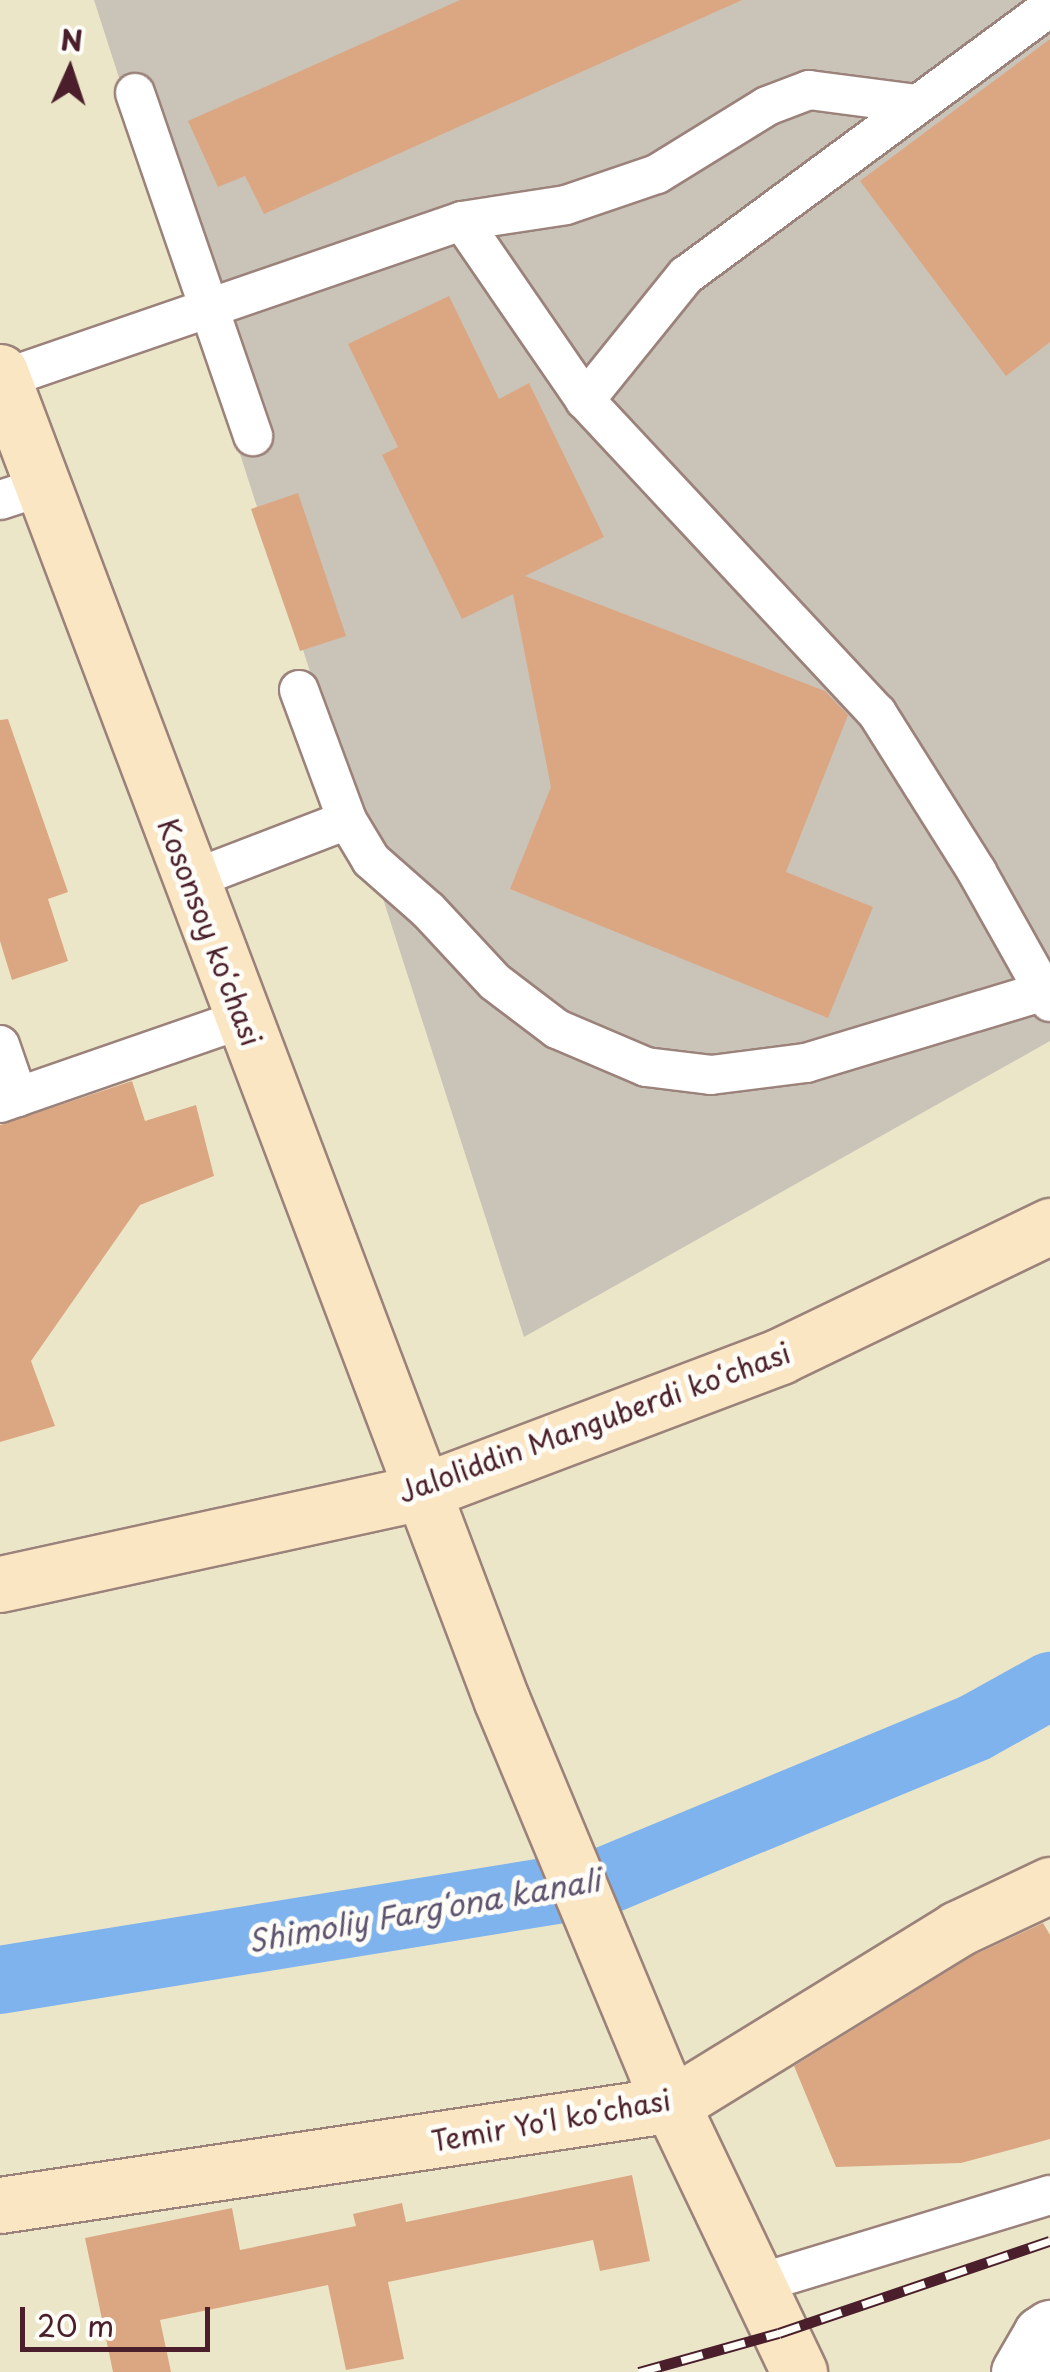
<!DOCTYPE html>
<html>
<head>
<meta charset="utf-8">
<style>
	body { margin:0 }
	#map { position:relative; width:1050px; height:2372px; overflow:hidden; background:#ece6c9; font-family:"Playpen Sans",sans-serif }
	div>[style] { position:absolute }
	.industrial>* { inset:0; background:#cac3b8 }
	.canal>* { height:68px; margin:-34px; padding:0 34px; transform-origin:34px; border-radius:34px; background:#7fb3ed }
	.building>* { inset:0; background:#dba783 }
	.roads { filter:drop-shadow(2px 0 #9b827a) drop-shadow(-2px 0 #9b827a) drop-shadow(0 2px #9b827a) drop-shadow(0 -2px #9b827a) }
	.lane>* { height:38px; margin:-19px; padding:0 19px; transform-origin:19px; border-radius:19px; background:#fff }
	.street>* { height:55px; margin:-27.5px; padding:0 27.5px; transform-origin:27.5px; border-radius:27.5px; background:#fff }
	.secondary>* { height:55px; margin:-27.5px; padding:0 27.5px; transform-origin:27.5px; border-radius:27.5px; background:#fbe6c3 }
	.rail>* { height:11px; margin-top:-5.5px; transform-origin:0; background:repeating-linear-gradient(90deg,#fdfcf7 0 22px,#4a1f2b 0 44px); box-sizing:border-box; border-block:2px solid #4a1f2b }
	span { translate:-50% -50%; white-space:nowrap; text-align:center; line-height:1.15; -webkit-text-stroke:10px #fdfcf7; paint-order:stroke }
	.street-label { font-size:28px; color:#4a1f2b }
	.water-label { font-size:30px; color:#5d536f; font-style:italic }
	.north { position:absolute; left:20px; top:20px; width:100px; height:100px; -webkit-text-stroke:8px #fdfcf7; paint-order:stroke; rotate:3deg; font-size:28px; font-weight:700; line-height:40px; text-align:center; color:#4a1f2b }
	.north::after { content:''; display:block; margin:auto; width:35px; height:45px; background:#4a1f2b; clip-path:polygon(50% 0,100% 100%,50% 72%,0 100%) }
	.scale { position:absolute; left:20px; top:2307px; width:190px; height:45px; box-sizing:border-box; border:5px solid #4a1f2b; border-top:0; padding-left:12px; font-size:30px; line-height:35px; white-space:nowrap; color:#4a1f2b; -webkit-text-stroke:8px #fdfcf7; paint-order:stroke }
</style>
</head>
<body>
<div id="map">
	<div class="industrial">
		<div style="clip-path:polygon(94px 0,1050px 0,1050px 1041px,524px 1337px)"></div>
	</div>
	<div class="canal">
		<div style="left:0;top:1980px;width:608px;rotate:-9.18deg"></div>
		<div style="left:600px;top:1883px;width:407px;rotate:-22.5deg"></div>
		<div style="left:976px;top:1727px;width:85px;rotate:-29deg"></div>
	</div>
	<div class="building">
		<div style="clip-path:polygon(460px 0,742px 0,264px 214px,245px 176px,218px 187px,188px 121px)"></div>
		<div style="clip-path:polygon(1050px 39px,1050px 342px,1006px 376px,860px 181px)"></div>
		<div style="clip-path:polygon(449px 296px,499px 399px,529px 383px,604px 537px,525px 576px,825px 691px,848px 715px,786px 872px,873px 907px,828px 1018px,510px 889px,551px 787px,513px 594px,462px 619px,382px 455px,398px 447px,348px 344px)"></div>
		<div style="clip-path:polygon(298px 493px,346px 636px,300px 651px,251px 509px)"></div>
		<div style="clip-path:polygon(8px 719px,68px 892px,48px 899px,68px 961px,12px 980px,0 941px,0 720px)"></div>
		<div style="clip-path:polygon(132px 1081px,145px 1121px,196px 1105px,214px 1176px,140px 1205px,31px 1361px,55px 1426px,0 1442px,0 1125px)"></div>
		<div style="clip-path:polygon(1043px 1923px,1050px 1935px,1050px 2139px,961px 2163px,836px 2167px,794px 2066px,972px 1956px)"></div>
		<div style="clip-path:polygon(632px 2175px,650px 2261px,600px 2271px,593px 2240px,388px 2282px,404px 2359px,346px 2370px,328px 2285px,160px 2320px,171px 2372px,113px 2372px,85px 2238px,232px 2208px,240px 2250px,356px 2226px,353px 2214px,402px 2203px,406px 2222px)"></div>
	</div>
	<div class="roads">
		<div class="lane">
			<div style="left:1050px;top:7px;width:452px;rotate:143.6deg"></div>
			<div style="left:686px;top:275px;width:161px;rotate:128.9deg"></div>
			<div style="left:585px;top:400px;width:428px;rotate:47deg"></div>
			<div style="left:877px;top:713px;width:188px;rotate:57.8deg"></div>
			<div style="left:977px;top:872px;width:149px;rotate:60.7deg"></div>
			<div style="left:135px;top:93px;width:363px;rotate:71deg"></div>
			<div style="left:462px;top:221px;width:217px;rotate:55.5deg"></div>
			<div style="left:3px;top:379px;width:485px;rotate:-19deg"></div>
			<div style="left:462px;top:221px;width:105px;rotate:-8.7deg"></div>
			<div style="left:566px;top:205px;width:96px;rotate:-18.8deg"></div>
			<div style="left:657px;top:174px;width:129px;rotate:-31.7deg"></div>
			<div style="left:767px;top:106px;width:45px;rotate:-20.9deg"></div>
			<div style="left:809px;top:90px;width:109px;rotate:7.4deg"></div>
			<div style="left:0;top:500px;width:45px;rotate:-18deg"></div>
			<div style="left:299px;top:690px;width:139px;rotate:69.7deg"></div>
			<div style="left:347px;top:820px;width:47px;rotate:59deg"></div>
			<div style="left:371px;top:860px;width:76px;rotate:41.3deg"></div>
			<div style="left:428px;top:910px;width:98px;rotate:47.1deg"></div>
			<div style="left:495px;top:982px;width:78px;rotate:37.2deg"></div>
			<div style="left:557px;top:1029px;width:97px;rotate:23.1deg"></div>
			<div style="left:646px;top:1067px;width:65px;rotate:7deg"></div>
			<div style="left:711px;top:1075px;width:96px;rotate:-7.2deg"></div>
			<div style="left:806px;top:1063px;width:249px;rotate:-16.8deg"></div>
			<div style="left:191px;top:880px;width:167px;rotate:-21deg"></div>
			<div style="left:0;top:1045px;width:55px;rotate:70.9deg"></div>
			<div style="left:0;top:1103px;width:257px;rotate:-19.1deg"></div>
			<div style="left:757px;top:2284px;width:306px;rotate:-16.9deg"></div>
		</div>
		<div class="street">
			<div style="left:1019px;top:2372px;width:44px;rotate:-59.9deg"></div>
			<div style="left:1041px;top:2334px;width:11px;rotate:-34deg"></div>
		</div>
		<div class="secondary">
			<div style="left:0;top:372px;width:1421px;rotate:69.31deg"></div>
			<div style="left:502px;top:1701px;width:404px;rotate:67.4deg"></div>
			<div style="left:657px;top:2074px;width:330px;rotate:64.5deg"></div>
			<div style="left:0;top:1584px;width:431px;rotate:-12.3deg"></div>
			<div style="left:421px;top:1492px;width:384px;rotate:-20.7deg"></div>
			<div style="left:780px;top:1356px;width:300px;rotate:-25.7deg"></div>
			<div style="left:0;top:2205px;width:681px;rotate:-8.53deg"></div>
			<div style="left:673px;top:2104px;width:334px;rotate:-31.6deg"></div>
			<div style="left:957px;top:1929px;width:103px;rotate:-25.3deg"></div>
		</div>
	</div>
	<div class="rail">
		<div style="left:639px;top:2372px;width:145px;rotate:-15.6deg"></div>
		<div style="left:779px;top:2333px;width:286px;rotate:-18.8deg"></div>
	</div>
	<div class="street-label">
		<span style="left:210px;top:932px;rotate:69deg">Kosonsoy koʻchasi</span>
		<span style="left:594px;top:1422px;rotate:-20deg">Jaloliddin Manguberdi koʻchasi</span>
		<span style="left:551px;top:2120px;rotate:-10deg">Temir Yoʻl koʻchasi</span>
	</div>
	<div class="water-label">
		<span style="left:424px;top:1910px;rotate:-10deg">Shimoliy Fargʻona kanali</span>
	</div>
	<div class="north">N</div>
	<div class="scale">20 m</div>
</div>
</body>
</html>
